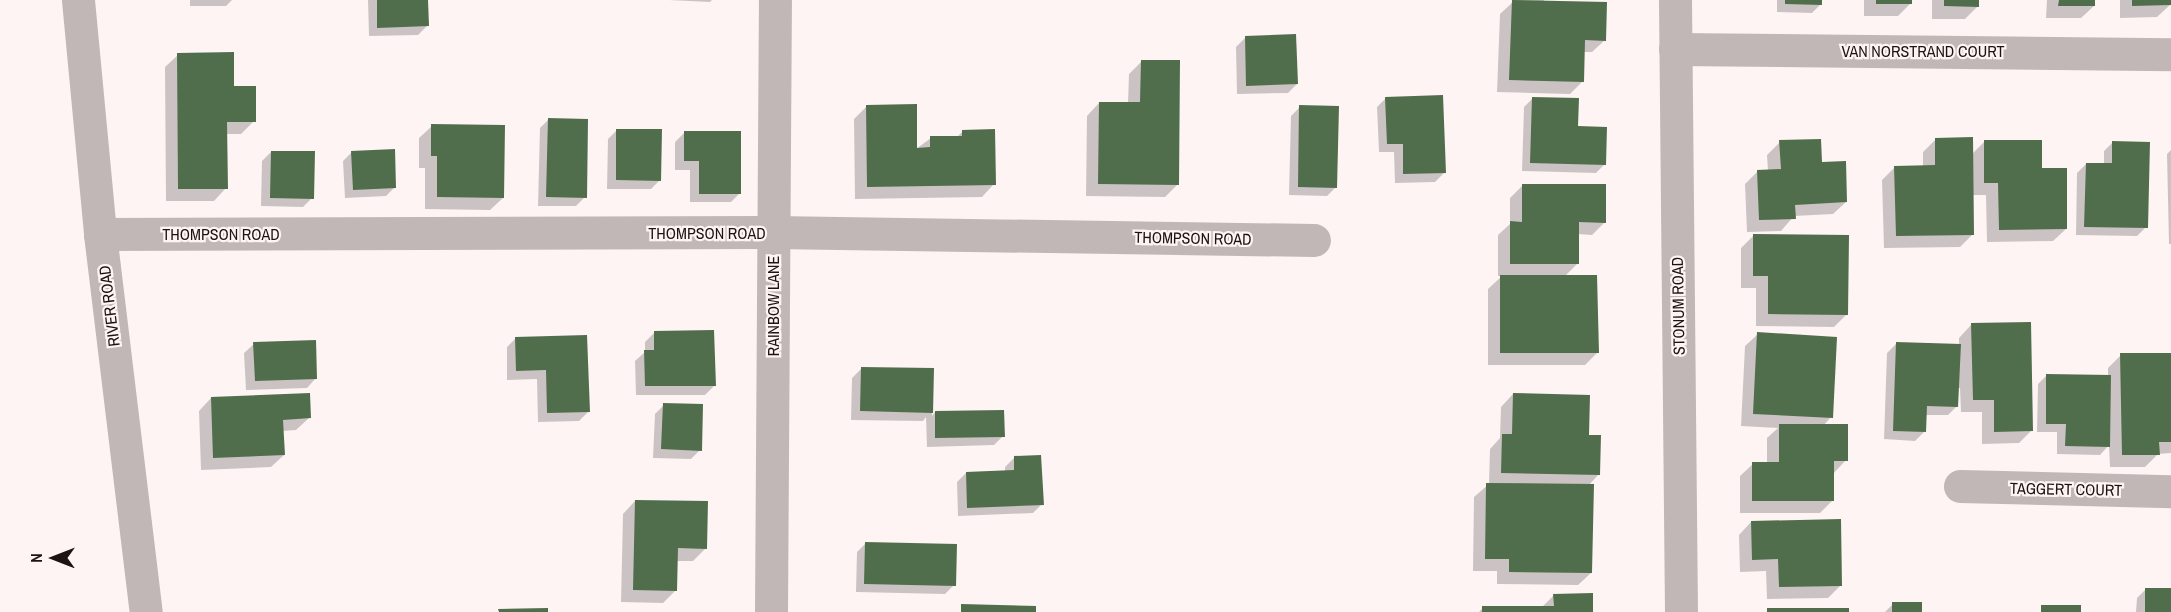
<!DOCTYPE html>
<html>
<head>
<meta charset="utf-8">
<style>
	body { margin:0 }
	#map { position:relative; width:2171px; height:612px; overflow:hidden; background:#fef4f4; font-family:"Archivo Narrow",sans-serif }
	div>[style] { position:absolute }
	.shadow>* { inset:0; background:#0003 }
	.building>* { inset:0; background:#506e4c }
	.minor>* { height:33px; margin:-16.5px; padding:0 16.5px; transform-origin:16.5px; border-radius:16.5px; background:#c1b7b6 }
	span { translate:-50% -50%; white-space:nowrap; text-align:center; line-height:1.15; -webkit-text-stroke:4.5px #fef4f4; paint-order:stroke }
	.street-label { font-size:16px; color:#1b1413 }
	.north { position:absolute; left:24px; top:528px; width:60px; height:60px; -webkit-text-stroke:4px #fef4f4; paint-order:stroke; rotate:270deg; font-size:16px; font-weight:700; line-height:24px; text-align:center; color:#1b1413 }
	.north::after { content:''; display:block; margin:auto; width:21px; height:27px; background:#1b1413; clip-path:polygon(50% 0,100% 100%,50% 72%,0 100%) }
</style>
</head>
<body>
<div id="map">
	<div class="shadow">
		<div style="clip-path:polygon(190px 0,232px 0,226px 6px,190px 6px)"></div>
		<div style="clip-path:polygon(368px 0,427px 0,427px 26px,418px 35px,369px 36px)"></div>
		<div style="clip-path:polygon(669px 0,712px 0,710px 2px)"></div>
		<div style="clip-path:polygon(1515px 0,1544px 0,1544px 3px,1605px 40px,1592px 52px,1584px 52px,1583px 81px,1570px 94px,1497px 92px,1500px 14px)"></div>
		<div style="clip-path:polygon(1777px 0,1821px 0,1821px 4px,1812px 13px,1777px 12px)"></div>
		<div style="clip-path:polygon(1864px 0,1910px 0,1910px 4px,1898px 16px,1864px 16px)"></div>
		<div style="clip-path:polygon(1932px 0,1978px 0,1977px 7px,1965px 19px,1932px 19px)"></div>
		<div style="clip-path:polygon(2047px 0,2094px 0,2094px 6px,2081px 18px,2046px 18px)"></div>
		<div style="clip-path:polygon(2120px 0,2169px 0,2170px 5px,2157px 17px,2120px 18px)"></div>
		<div style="clip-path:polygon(1245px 38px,1297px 84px,1288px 93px,1237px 94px,1236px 47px)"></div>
		<div style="clip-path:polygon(178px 55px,232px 88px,254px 121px,241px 134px,225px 134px,226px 188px,214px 201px,166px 201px,165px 67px)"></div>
		<div style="clip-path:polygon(1142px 61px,1177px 185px,1165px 197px,1086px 196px,1087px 116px,1099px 103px,1128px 103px,1129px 74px)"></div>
		<div style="clip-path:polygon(1386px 98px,1444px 173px,1435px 182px,1395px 183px,1394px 152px,1379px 152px,1377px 107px)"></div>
		<div style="clip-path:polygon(1533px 98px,1577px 127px,1605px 164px,1596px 173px,1522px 171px,1524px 107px)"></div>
		<div style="clip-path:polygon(867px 106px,916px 149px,931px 138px,956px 138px,963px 131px,994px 184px,982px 197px,855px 199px,854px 119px)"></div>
		<div style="clip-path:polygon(1300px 107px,1336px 187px,1327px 196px,1289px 195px,1291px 116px)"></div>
		<div style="clip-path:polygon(549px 119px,585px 197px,576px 206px,538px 206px,540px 128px)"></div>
		<div style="clip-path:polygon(432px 126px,503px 198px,490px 210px,425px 209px,425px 168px,419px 168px,419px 138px)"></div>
		<div style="clip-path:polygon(617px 130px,660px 180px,651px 189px,607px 189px,608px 139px)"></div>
		<div style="clip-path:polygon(684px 133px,740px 193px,731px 202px,690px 202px,690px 170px,675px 170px,675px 142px)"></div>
		<div style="clip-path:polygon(1936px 139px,1972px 154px,1985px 141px,2040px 170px,2066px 229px,2053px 241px,1987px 242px,1986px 195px,1973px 195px,1973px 234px,1960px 247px,1884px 248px,1882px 180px,1895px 167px,1923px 167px,1923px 152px)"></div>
		<div style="clip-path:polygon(1780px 142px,1821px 163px,1846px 202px,1833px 214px,1794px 216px,1781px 231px,1747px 232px,1745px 184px,1758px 171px,1768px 171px,1767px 155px)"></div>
		<div style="clip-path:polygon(2113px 142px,2146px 227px,2137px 236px,2076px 235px,2077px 173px,2086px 164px,2104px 164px,2104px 151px)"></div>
		<div style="clip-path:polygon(2171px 150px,2171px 244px,2169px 244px,2167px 154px)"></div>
		<div style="clip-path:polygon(271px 152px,312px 198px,303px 207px,261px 206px,262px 161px)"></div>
		<div style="clip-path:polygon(352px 152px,395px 187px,386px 196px,345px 198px,343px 161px)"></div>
		<div style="clip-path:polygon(1523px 185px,1605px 222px,1592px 235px,1578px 234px,1578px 263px,1565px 276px,1598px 352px,1585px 365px,1488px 365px,1488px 289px,1502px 276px,1498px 276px,1498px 235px,1510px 224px,1510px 198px)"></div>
		<div style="clip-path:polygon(1754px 235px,1847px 314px,1834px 327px,1756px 326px,1756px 288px,1741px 288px,1741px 248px)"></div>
		<div style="clip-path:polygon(1971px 325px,2032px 430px,2019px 443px,1982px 444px,1982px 412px,1961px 412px,1960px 388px,1958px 388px,1957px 406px,1948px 415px,1925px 415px,1924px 432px,1915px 441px,1884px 439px,1887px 353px,1896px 344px,1959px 346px,1959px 338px)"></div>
		<div style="clip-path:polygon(654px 333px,714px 386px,705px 395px,636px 395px,635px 361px,645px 352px,645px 342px)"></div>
		<div style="clip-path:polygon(1758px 334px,1831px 417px,1823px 426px,1846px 460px,1833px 474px,1833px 500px,1820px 513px,1740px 513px,1740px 476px,1753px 464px,1767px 464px,1767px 438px,1778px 428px,1741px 426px,1745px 346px)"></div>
		<div style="clip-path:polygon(516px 338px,588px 412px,579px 421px,538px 422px,537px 379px,507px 380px,507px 347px)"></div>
		<div style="clip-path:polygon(254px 344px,316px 378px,307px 388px,246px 390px,244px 353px)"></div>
		<div style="clip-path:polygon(2171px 354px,2171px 453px,2158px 454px,2145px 467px,2110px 467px,2109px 445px,2100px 455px,2057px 454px,2057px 432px,2037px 432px,2038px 384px,2047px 375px,2108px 376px,2108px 368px,2121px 355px)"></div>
		<div style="clip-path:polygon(861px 369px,932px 370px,932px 416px,935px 412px,1003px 436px,994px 445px,927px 447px,926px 417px,923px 421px,851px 420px,852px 378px)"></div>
		<div style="clip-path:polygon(1513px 394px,1588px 436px,1599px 474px,1588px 486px,1591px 573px,1578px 585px,1497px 584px,1497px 571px,1473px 571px,1474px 497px,1489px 484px,1490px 449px,1500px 438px,1501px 407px)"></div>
		<div style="clip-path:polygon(211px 398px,309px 418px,296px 430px,282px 431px,284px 455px,271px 467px,201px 470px,199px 411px)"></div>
		<div style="clip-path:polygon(664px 405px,700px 450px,691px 459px,653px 458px,655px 414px)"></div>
		<div style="clip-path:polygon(1014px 458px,1042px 504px,1033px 513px,958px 516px,957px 482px,966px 473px,1005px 472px,1005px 467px)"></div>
		<div style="clip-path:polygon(635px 501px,706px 548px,693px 561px,676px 561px,676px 590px,663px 603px,621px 602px,623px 514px)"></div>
		<div style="clip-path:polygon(1751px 522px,1841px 585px,1828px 598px,1767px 599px,1766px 571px,1740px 572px,1739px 535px)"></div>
		<div style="clip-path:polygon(866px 543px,954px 585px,945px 594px,856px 592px,857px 552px)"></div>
		<div style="clip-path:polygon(2146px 589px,2171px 590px,2171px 612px,2136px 612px,2137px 598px)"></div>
		<div style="clip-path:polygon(1554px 595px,1591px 612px,1479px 612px,1483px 608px,1542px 607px)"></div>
		<div style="clip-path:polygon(1893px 604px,1920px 612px,1885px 612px)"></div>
	</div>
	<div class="building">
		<div style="clip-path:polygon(377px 0,428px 0,429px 26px,377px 28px)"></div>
		<div style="clip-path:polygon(1512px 0,1607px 2px,1606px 41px,1585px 40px,1584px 82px,1509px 80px)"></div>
		<div style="clip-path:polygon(1785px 0,1822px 0,1822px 5px,1785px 4px)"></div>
		<div style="clip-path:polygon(1876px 0,1912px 0,1912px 4px,1876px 4px)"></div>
		<div style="clip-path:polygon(1944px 0,1979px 0,1979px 7px,1944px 6px)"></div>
		<div style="clip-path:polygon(2059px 0,2095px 0,2095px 6px,2058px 6px)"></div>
		<div style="clip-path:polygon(2132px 0,2171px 0,2171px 5px,2132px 6px)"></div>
		<div style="clip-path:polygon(1296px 34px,1298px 84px,1246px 86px,1245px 36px)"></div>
		<div style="clip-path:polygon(234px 52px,234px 86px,256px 86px,256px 122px,227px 122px,228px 189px,178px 189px,177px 53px)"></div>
		<div style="clip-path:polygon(1141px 60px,1180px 60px,1179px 185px,1098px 184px,1099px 102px,1140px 102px)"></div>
		<div style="clip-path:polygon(1443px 95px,1446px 173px,1403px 174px,1403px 144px,1387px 144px,1385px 97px)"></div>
		<div style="clip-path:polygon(1532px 97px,1579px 98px,1578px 126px,1607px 127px,1606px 165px,1530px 163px)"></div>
		<div style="clip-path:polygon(917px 104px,917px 148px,930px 147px,930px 136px,962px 136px,962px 130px,995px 129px,996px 185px,867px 187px,866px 105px)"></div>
		<div style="clip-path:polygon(1299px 105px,1339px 106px,1337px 188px,1298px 187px)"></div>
		<div style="clip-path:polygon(548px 118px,588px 119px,587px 198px,546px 197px)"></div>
		<div style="clip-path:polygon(431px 124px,505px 125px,504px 198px,437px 197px,437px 156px,431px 156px)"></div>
		<div style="clip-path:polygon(616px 129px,662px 129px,661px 181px,616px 180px)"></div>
		<div style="clip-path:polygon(684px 131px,741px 131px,741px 194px,699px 194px,699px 161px,684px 161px)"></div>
		<div style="clip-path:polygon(1973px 137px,1974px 235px,1896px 236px,1894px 166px,1935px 165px,1935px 138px)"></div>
		<div style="clip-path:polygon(1821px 139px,1822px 162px,1846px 161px,1847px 202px,1795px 205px,1796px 219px,1759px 220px,1757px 170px,1781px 169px,1779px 140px)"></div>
		<div style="clip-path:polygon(1984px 140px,2042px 140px,2042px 168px,2067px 168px,2067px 229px,1999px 230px,1998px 183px,1984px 183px)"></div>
		<div style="clip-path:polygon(2112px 141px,2150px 142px,2148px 228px,2084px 227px,2086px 163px,2112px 163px)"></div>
		<div style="clip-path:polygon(395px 149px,396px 188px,353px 190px,351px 151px)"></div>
		<div style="clip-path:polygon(271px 151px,315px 151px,314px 199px,270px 198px)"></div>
		<div style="clip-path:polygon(1522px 184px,1606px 184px,1606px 223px,1579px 222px,1579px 264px,1510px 264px,1510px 221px,1522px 222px)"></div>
		<div style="clip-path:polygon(1753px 234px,1849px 235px,1848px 315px,1768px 314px,1768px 276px,1753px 276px)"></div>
		<div style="clip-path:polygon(1500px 275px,1597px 275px,1599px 353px,1500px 353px)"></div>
		<div style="clip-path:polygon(2031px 322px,2033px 431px,1994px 432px,1994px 400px,1973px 400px,1971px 323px)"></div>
		<div style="clip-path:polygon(714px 330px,716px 386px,645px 386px,644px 350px,654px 350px,654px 331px)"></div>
		<div style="clip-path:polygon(1757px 332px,1837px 337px,1833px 418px,1753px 414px)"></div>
		<div style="clip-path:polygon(587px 335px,590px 412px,547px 413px,546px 370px,516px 371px,515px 337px)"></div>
		<div style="clip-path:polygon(316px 340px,317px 379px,255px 381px,253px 342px)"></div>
		<div style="clip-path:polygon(1896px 342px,1961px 344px,1958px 407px,1927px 406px,1926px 432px,1893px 431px)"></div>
		<div style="clip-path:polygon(2120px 353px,2171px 353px,2171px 442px,2159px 442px,2160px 455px,2122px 455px)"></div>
		<div style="clip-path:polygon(861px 367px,934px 368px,933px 413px,860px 411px)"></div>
		<div style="clip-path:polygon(2046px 374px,2111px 375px,2110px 447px,2065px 446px,2066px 424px,2046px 424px)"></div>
		<div style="clip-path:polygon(310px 393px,311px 418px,283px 420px,285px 455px,213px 458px,211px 397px)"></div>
		<div style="clip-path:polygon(1513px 393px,1590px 395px,1589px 435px,1601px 435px,1600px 475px,1501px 473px,1502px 434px,1512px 434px)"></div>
		<div style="clip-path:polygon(663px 403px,703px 404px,702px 451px,661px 449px)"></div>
		<div style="clip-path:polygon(1004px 410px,1005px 437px,935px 438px,935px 411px)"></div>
		<div style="clip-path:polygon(1779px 424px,1848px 424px,1848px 461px,1834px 461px,1834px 501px,1752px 501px,1752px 462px,1779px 462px)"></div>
		<div style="clip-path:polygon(1041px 455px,1044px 505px,967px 508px,966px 472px,1014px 470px,1014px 456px)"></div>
		<div style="clip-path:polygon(1486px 483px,1594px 484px,1592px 573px,1509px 572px,1509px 559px,1485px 559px)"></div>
		<div style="clip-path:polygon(635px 500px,708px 501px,707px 549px,678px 548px,677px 591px,633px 590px)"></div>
		<div style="clip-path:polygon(1841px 519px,1842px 586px,1779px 587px,1778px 559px,1752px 560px,1751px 521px)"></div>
		<div style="clip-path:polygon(865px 542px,957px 544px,956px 586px,864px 584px)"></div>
		<div style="clip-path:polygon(2145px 588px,2171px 588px,2171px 612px,2145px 612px)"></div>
		<div style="clip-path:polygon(1593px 593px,1593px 612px,1482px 612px,1482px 606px,1554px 606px,1553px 594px)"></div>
		<div style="clip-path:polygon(1892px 602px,1922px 602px,1922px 612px,1892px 612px)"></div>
		<div style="clip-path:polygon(961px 604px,1036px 606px,1036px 612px,961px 612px)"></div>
		<div style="clip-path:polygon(2041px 605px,2081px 605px,2081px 612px,2041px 612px)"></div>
		<div style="clip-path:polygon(548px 608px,548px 612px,499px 612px,498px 609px)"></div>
		<div style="clip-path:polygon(1767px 608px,1849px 608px,1849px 612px,1767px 612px)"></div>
	</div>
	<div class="minor">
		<div style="left:78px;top:0;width:235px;rotate:84.6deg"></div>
		<div style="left:100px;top:234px;width:381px;rotate:83.1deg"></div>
		<div style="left:1675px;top:0;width:612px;rotate:89.44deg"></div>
		<div style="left:1675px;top:49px;width:496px;rotate:0.6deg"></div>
		<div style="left:100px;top:234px;width:673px;rotate:-0.17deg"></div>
		<div style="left:773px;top:232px;width:541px;rotate:0.85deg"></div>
		<div style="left:1960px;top:486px;width:211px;rotate:1.4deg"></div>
		<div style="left:771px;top:612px;width:612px;rotate:-89.63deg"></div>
	</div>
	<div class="street-label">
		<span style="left:1923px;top:51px">VAN NORSTRAND COURT</span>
		<span style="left:707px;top:233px">THOMPSON ROAD</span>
		<span style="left:221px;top:234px">THOMPSON ROAD</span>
		<span style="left:1193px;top:238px;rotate:1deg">THOMPSON ROAD</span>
		<span style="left:109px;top:306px;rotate:-97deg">RIVER ROAD</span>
		<span style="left:773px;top:306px;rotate:-90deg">RAINBOW LANE</span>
		<span style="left:1678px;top:306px;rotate:-91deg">STONUM ROAD</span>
		<span style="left:2066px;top:489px;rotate:1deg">TAGGERT COURT</span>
	</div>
	<div class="north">N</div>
</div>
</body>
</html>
